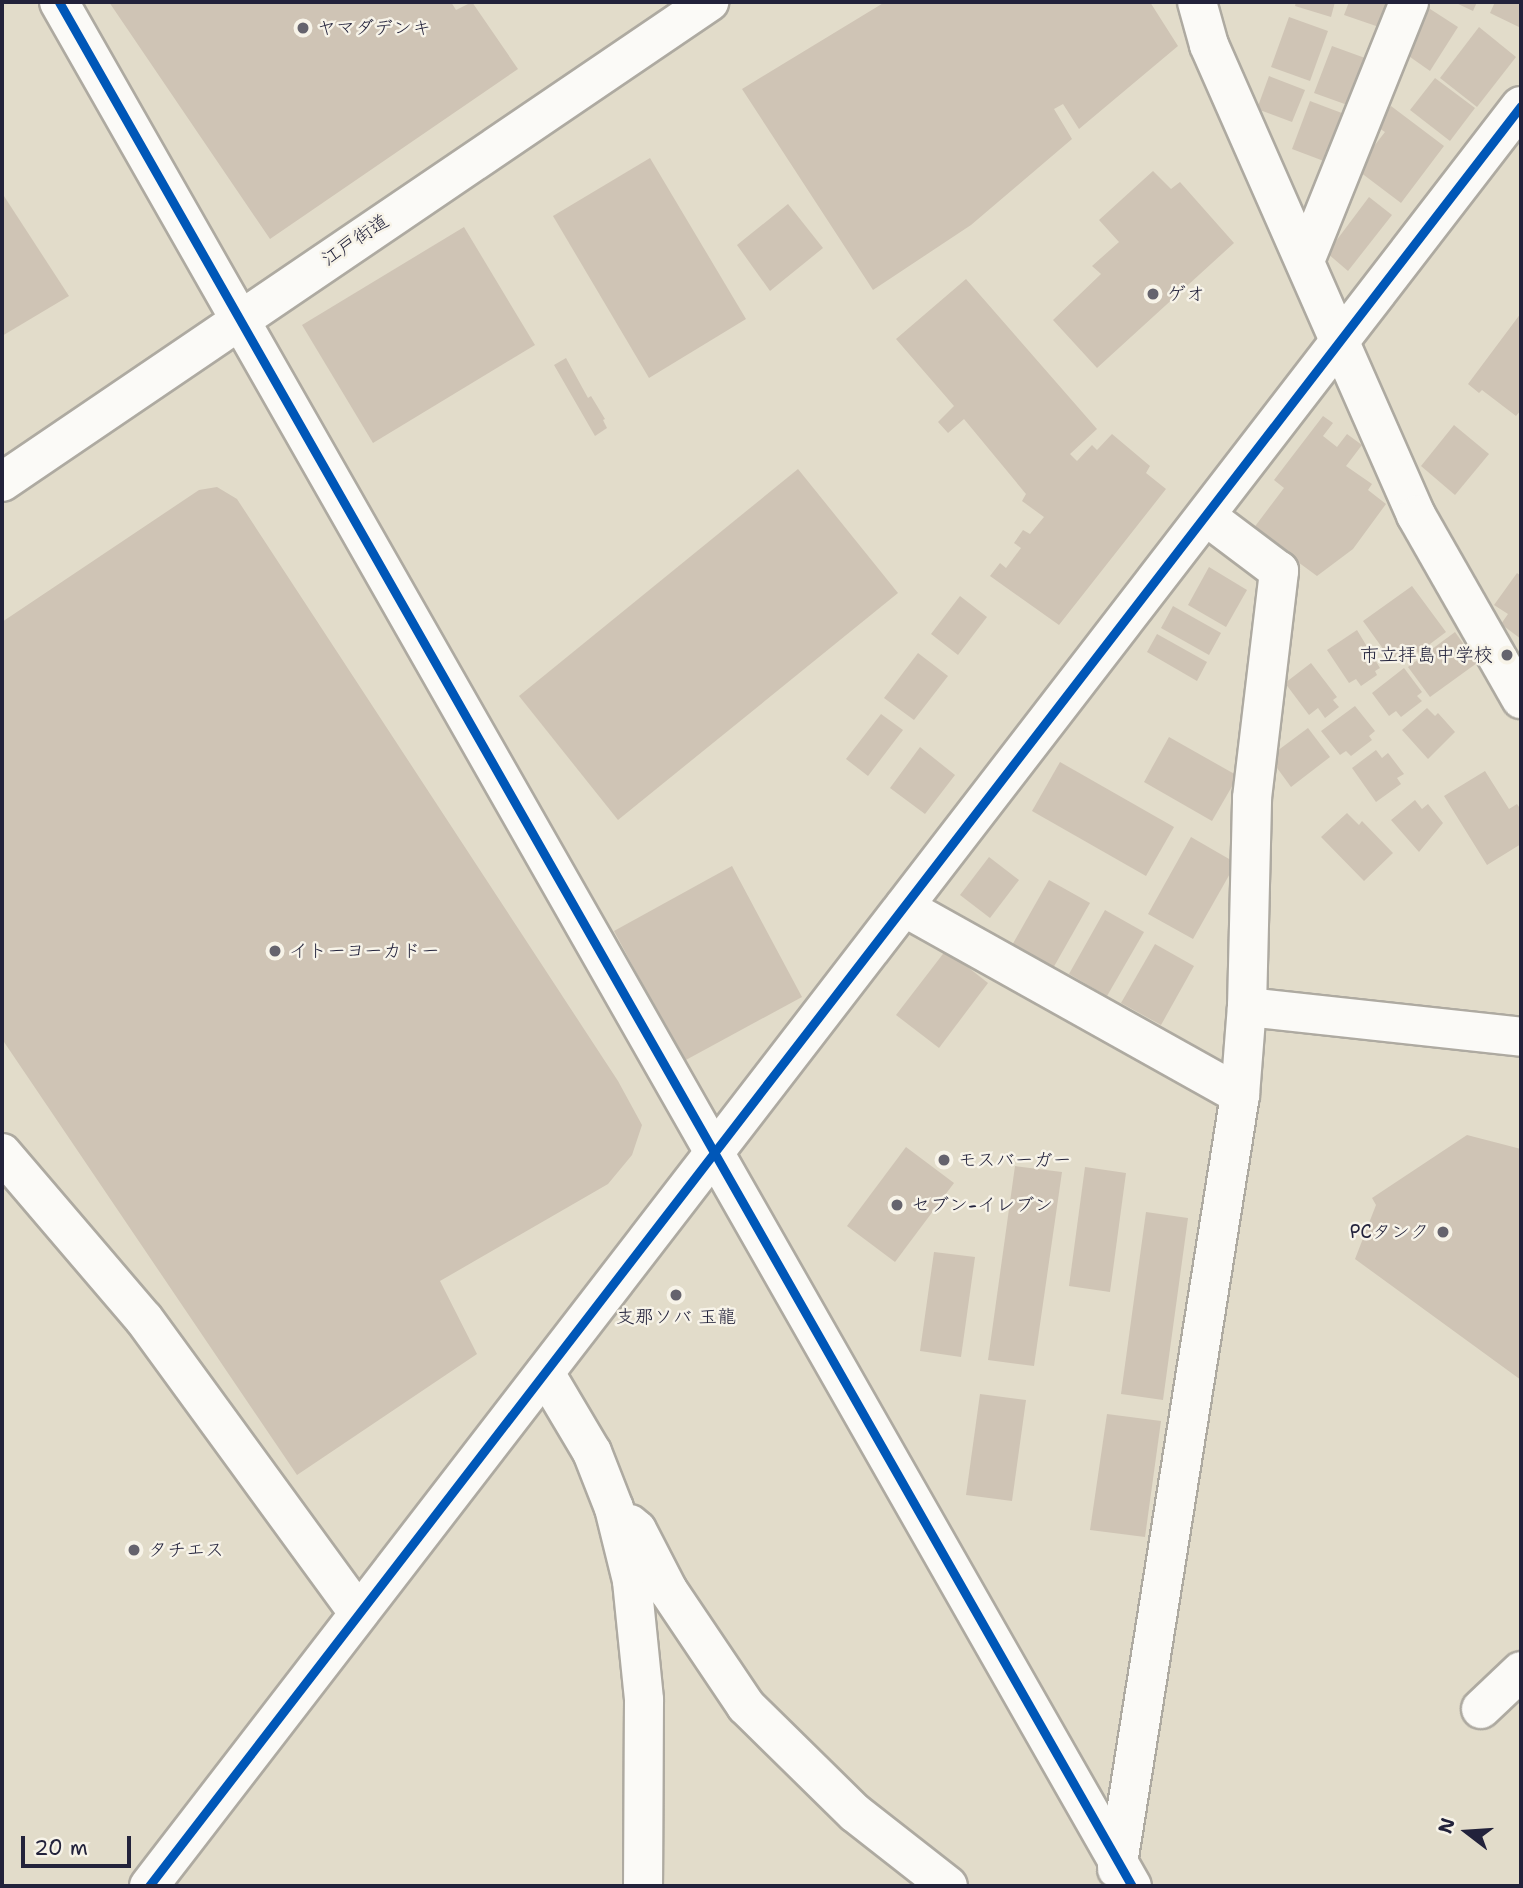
<!DOCTYPE html>
<html>
<head>
<meta charset="utf-8">
<style>
	body { margin:0 }
	#map { position:relative; width:1523px; height:1888px; overflow:hidden; background:#e2dcca; font-family:"Shantell Sans","Klee One",sans-serif }
	div>[style] { position:absolute }
	.building>* { inset:0; background:#cfc4b5 }
	.roads { filter:drop-shadow(2px 0 #aeaaa1) drop-shadow(-2px 0 #aeaaa1) drop-shadow(0 2px #aeaaa1) drop-shadow(0 -2px #aeaaa1) }
	.minor>* { height:38px; margin:-19px; padding:0 19px; transform-origin:19px; border-radius:19px; background:#fbfaf7 }
	.cycleway>* { height:9px; margin:-4.5px; padding:0 4.5px; transform-origin:4.5px; border-radius:4.5px; background:#0057b8 }
	.dots>* { width:19px; height:19px; translate:-50% -50%; box-sizing:border-box; border:4px solid #f7f3e8; border-radius:50% }
	span { translate:-50% -50%; white-space:nowrap; text-align:center; line-height:1.15; -webkit-text-stroke:5px #f7f3e8; paint-order:stroke }
	.poi-label { font-size:19px; color:#22223b }
	.left { translate:0 -50%; text-align:left }
	.right { translate:-100% -50%; text-align:right }
	.street-label { font-size:19px; color:#22223b }
	.frame { position:absolute; inset:0; border:4px solid #22223b; pointer-events:none }
	.north { position:absolute; left:1432px; top:1797px; width:70px; height:70px; -webkit-text-stroke:5px #f7f3e8; paint-order:stroke; rotate:287deg; font-size:19px; font-weight:700; line-height:28px; text-align:center; color:#22223b }
	.north::after { content:''; display:block; margin:auto; width:24px; height:32px; background:#22223b; clip-path:polygon(50% 0,100% 100%,50% 72%,0 100%) }
	.scale { position:absolute; left:21px; top:1836px; width:110px; height:32px; box-sizing:border-box; border:4px solid #22223b; border-top:0; padding-left:9px; font-size:21px; line-height:24px; white-space:nowrap; color:#22223b; -webkit-text-stroke:5px #f7f3e8; paint-order:stroke }
</style>
</head>
<body>
<div id="map">
	<div class="building">
		<div style="clip-path:polygon(109px 2px,451px 2px,456px 10px,472px 2px,518px 69px,270px 239px)"></div>
		<div style="clip-path:polygon(885px 2px,1150px 2px,1178px 46px,1079px 129px,1063px 104px,1054px 109px,1072px 139px,971px 225px,873px 290px,742px 89px)"></div>
		<div style="clip-path:polygon(1296px 2px,1335px 2px,1331px 17px,1295px 6px)"></div>
		<div style="clip-path:polygon(1349px 2px,1387px 2px,1379px 27px,1344px 15px)"></div>
		<div style="clip-path:polygon(1454px 2px,1477px 2px,1473px 11px)"></div>
		<div style="clip-path:polygon(1495px 2px,1521px 2px,1521px 28px,1490px 13px)"></div>
		<div style="clip-path:polygon(1427px 7px,1458px 27px,1430px 71px,1403px 52px)"></div>
		<div style="clip-path:polygon(1289px 17px,1328px 31px,1310px 81px,1271px 67px)"></div>
		<div style="clip-path:polygon(1479px 27px,1516px 57px,1477px 107px,1440px 78px)"></div>
		<div style="clip-path:polygon(1332px 46px,1365px 58px,1355px 85px,1353px 107px,1314px 93px)"></div>
		<div style="clip-path:polygon(1269px 76px,1305px 90px,1292px 122px,1257px 109px)"></div>
		<div style="clip-path:polygon(1435px 78px,1475px 108px,1450px 141px,1410px 110px)"></div>
		<div style="clip-path:polygon(1310px 101px,1347px 115px,1329px 163px,1292px 149px)"></div>
		<div style="clip-path:polygon(1391px 106px,1444px 146px,1401px 203px,1356px 169px,1385px 132px,1376px 126px)"></div>
		<div style="clip-path:polygon(650px 158px,746px 319px,649px 378px,553px 216px)"></div>
		<div style="clip-path:polygon(1153px 171px,1171px 189px,1180px 182px,1234px 243px,1097px 368px,1053px 320px,1101px 274px,1092px 266px,1119px 242px,1099px 220px)"></div>
		<div style="clip-path:polygon(2px 193px,69px 296px,2px 336px)"></div>
		<div style="clip-path:polygon(1369px 197px,1392px 215px,1348px 271px,1327px 253px)"></div>
		<div style="clip-path:polygon(788px 204px,823px 248px,770px 291px,737px 245px)"></div>
		<div style="clip-path:polygon(464px 227px,535px 345px,373px 443px,302px 325px)"></div>
		<div style="clip-path:polygon(966px 279px,1097px 429px,1070px 454px,1077px 461px,1092px 445px,1097px 450px,1112px 434px,1150px 466px,1146px 473px,1166px 489px,1059px 625px,990px 576px,1000px 563px,1006px 568px,1021px 548px,1014px 543px,1023px 530px,1030px 534px,1044px 517px,1022px 501px,1026px 494px,964px 419px,948px 433px,938px 422px,954px 406px,896px 339px)"></div>
		<div style="clip-path:polygon(1521px 313px,1521px 410px,1516px 416px,1482px 390px,1479px 393px,1468px 384px)"></div>
		<div style="clip-path:polygon(566px 358px,588px 398px,591px 396px,605px 419px,603px 420px,607px 428px,595px 436px,554px 365px)"></div>
		<div style="clip-path:polygon(1323px 416px,1333px 423px,1323px 436px,1337px 447px,1347px 434px,1362px 445px,1346px 466px,1372px 484px,1368px 490px,1386px 504px,1353px 549px,1317px 576px,1253px 529px,1284px 488px,1274px 480px)"></div>
		<div style="clip-path:polygon(1454px 425px,1489px 454px,1455px 495px,1421px 466px)"></div>
		<div style="clip-path:polygon(798px 469px,898px 593px,618px 820px,519px 696px)"></div>
		<div style="clip-path:polygon(217px 487px,237px 499px,618px 1081px,642px 1125px,632px 1155px,608px 1184px,440px 1281px,477px 1354px,297px 1475px,2px 1039px,2px 622px,199px 490px)"></div>
		<div style="clip-path:polygon(1209px 567px,1247px 590px,1226px 627px,1188px 605px)"></div>
		<div style="clip-path:polygon(1517px 573px,1521px 576px,1521px 639px,1501px 624px,1508px 614px,1494px 605px)"></div>
		<div style="clip-path:polygon(1412px 586px,1446px 632px,1418px 653px,1412px 645px,1391px 660px,1363px 621px)"></div>
		<div style="clip-path:polygon(960px 596px,987px 617px,958px 655px,931px 634px)"></div>
		<div style="clip-path:polygon(1173px 606px,1221px 633px,1209px 655px,1161px 628px)"></div>
		<div style="clip-path:polygon(1357px 630px,1380px 668px,1375px 671px,1377px 675px,1361px 686px,1356px 679px,1349px 683px,1327px 650px)"></div>
		<div style="clip-path:polygon(1455px 632px,1477px 663px,1430px 697px,1408px 667px)"></div>
		<div style="clip-path:polygon(1157px 634px,1207px 662px,1197px 681px,1147px 652px)"></div>
		<div style="clip-path:polygon(918px 653px,948px 676px,914px 720px,884px 698px)"></div>
		<div style="clip-path:polygon(1311px 663px,1337px 697px,1333px 700px,1339px 707px,1325px 718px,1318px 708px,1309px 715px,1285px 683px)"></div>
		<div style="clip-path:polygon(1404px 668px,1422px 692px,1417px 696px,1422px 701px,1401px 717px,1396px 711px,1389px 716px,1372px 693px)"></div>
		<div style="clip-path:polygon(1355px 706px,1375px 731px,1369px 736px,1372px 740px,1351px 756px,1346px 751px,1340px 755px,1321px 731px)"></div>
		<div style="clip-path:polygon(1427px 708px,1435px 716px,1438px 713px,1455px 732px,1428px 759px,1402px 730px)"></div>
		<div style="clip-path:polygon(881px 714px,903px 730px,868px 776px,846px 759px)"></div>
		<div style="clip-path:polygon(1308px 728px,1330px 757px,1291px 787px,1269px 757px)"></div>
		<div style="clip-path:polygon(1169px 737px,1238px 776px,1212px 821px,1144px 782px)"></div>
		<div style="clip-path:polygon(920px 747px,955px 775px,925px 814px,890px 788px)"></div>
		<div style="clip-path:polygon(1376px 750px,1382px 758px,1388px 753px,1404px 774px,1397px 778px,1401px 784px,1376px 802px,1352px 768px)"></div>
		<div style="clip-path:polygon(1060px 762px,1174px 827px,1146px 876px,1032px 811px)"></div>
		<div style="clip-path:polygon(1485px 771px,1509px 809px,1517px 804px,1521px 810px,1521px 844px,1487px 865px,1444px 796px)"></div>
		<div style="clip-path:polygon(1415px 800px,1422px 809px,1428px 804px,1443px 823px,1419px 852px,1391px 820px)"></div>
		<div style="clip-path:polygon(1347px 813px,1359px 825px,1362px 821px,1393px 853px,1364px 881px,1321px 837px)"></div>
		<div style="clip-path:polygon(1191px 837px,1236px 863px,1193px 939px,1148px 914px)"></div>
		<div style="clip-path:polygon(989px 857px,1019px 880px,990px 918px,960px 895px)"></div>
		<div style="clip-path:polygon(732px 866px,802px 997px,684px 1061px,614px 931px)"></div>
		<div style="clip-path:polygon(1049px 880px,1090px 903px,1052px 970px,1011px 947px)"></div>
		<div style="clip-path:polygon(1105px 910px,1144px 932px,1107px 996px,1069px 974px)"></div>
		<div style="clip-path:polygon(1155px 944px,1194px 966px,1161px 1025px,1121px 1003px)"></div>
		<div style="clip-path:polygon(946px 950px,988px 983px,939px 1048px,896px 1015px)"></div>
		<div style="clip-path:polygon(1467px 1135px,1521px 1149px,1521px 1380px,1355px 1259px,1376px 1205px,1372px 1198px)"></div>
		<div style="clip-path:polygon(906px 1147px,954px 1183px,895px 1262px,847px 1226px)"></div>
		<div style="clip-path:polygon(1015px 1166px,1062px 1172px,1034px 1366px,988px 1360px)"></div>
		<div style="clip-path:polygon(1085px 1167px,1126px 1173px,1110px 1292px,1069px 1286px)"></div>
		<div style="clip-path:polygon(1146px 1212px,1188px 1218px,1163px 1400px,1121px 1394px)"></div>
		<div style="clip-path:polygon(934px 1252px,975px 1257px,961px 1357px,920px 1351px)"></div>
		<div style="clip-path:polygon(980px 1394px,1026px 1400px,1012px 1501px,966px 1495px)"></div>
		<div style="clip-path:polygon(1107px 1414px,1161px 1421px,1145px 1537px,1090px 1530px)"></div>
	</div>
	<div class="roads">
		<div class="minor">
			<div style="left:59px;top:2px;width:2168px;rotate:60.34deg"></div>
			<div style="left:1197px;top:2px;width:45px;rotate:74.4deg"></div>
			<div style="left:1209px;top:45px;width:514px;rotate:66.23deg"></div>
			<div style="left:1416px;top:515px;width:212px;rotate:60.3deg"></div>
			<div style="left:1305px;top:261px;width:279px;rotate:-68.1deg"></div>
			<div style="left:2px;top:482px;width:855px;rotate:-34.17deg"></div>
			<div style="left:904px;top:907px;width:385px;rotate:29.2deg"></div>
			<div style="left:1247px;top:1007px;width:276px;rotate:6.2deg"></div>
			<div style="left:2px;top:1153px;width:218px;rotate:49.5deg"></div>
			<div style="left:144px;top:1319px;width:364px;rotate:53.9deg"></div>
			<div style="left:545px;top:1373px;width:92px;rotate:59.3deg"></div>
			<div style="left:592px;top:1452px;width:60px;rotate:68.6deg"></div>
			<div style="left:614px;top:1508px;width:75px;rotate:76.1deg"></div>
			<div style="left:632px;top:1581px;width:120px;rotate:84.2deg"></div>
			<div style="left:644px;top:1700px;width:186px;rotate:90.3deg"></div>
			<div style="left:630px;top:1524px;width:9px;rotate:41deg"></div>
			<div style="left:637px;top:1530px;width:68px;rotate:62.7deg"></div>
			<div style="left:668px;top:1590px;width:140px;rotate:56.1deg"></div>
			<div style="left:746px;top:1706px;width:153px;rotate:44.5deg"></div>
			<div style="left:855px;top:1813px;width:118px;rotate:38.1deg"></div>
			<div style="left:1481px;top:1709px;width:55px;rotate:-43.5deg"></div>
			<div style="left:1117px;top:1869px;width:784px;rotate:-80.97deg"></div>
			<div style="left:1240px;top:1095px;width:88px;rotate:-85.5deg"></div>
			<div style="left:1247px;top:1007px;width:209px;rotate:-88.6deg"></div>
			<div style="left:1252px;top:798px;width:229px;rotate:-83.2deg"></div>
			<div style="left:1279px;top:571px;width:91px;rotate:-143deg"></div>
			<div style="left:149px;top:1886px;width:2247px;rotate:-52.38deg"></div>
		</div>
	</div>
	<div class="cycleway">
		<div style="left:59px;top:2px;width:2168px;rotate:60.34deg"></div>
		<div style="left:149px;top:1886px;width:2247px;rotate:-52.38deg"></div>
	</div>
	<div class="dots">
		<div style="left:303px;top:28px;background:#65636d"></div>
		<div style="left:1153px;top:294px;background:#65636d"></div>
		<div style="left:1507px;top:655px;background:#65636d"></div>
		<div style="left:275px;top:951px;background:#65636d"></div>
		<div style="left:944px;top:1160px;background:#65636d"></div>
		<div style="left:897px;top:1205px;background:#65636d"></div>
		<div style="left:1443px;top:1232px;background:#65636d"></div>
		<div style="left:676px;top:1295px;background:#65636d"></div>
		<div style="left:134px;top:1550px;background:#65636d"></div>
	</div>
	<div class="poi-label">
		<span class="left" style="left:317px;top:28px">ヤマダデンキ</span>
		<span class="left" style="left:1167px;top:294px">ゲオ</span>
		<span class="right" style="left:1493px;top:655px">市立拝島中学校</span>
		<span class="left" style="left:289px;top:951px">イトーヨーカドー</span>
		<span class="left" style="left:958px;top:1160px">モスバーガー</span>
		<span class="left" style="left:911px;top:1205px">セブン-イレブン</span>
		<span class="right" style="left:1429px;top:1232px">PCタンク</span>
		<span style="left:676px;top:1317px">支那ソバ 玉龍</span>
		<span class="left" style="left:148px;top:1550px">タチエス</span>
	</div>
	<div class="street-label">
		<span style="left:355px;top:240px;rotate:-34deg">江戸街道</span>
	</div>
	<div class="frame"></div>
	<div class="north">N</div>
	<div class="scale">20 m</div>
</div>
</body>
</html>
